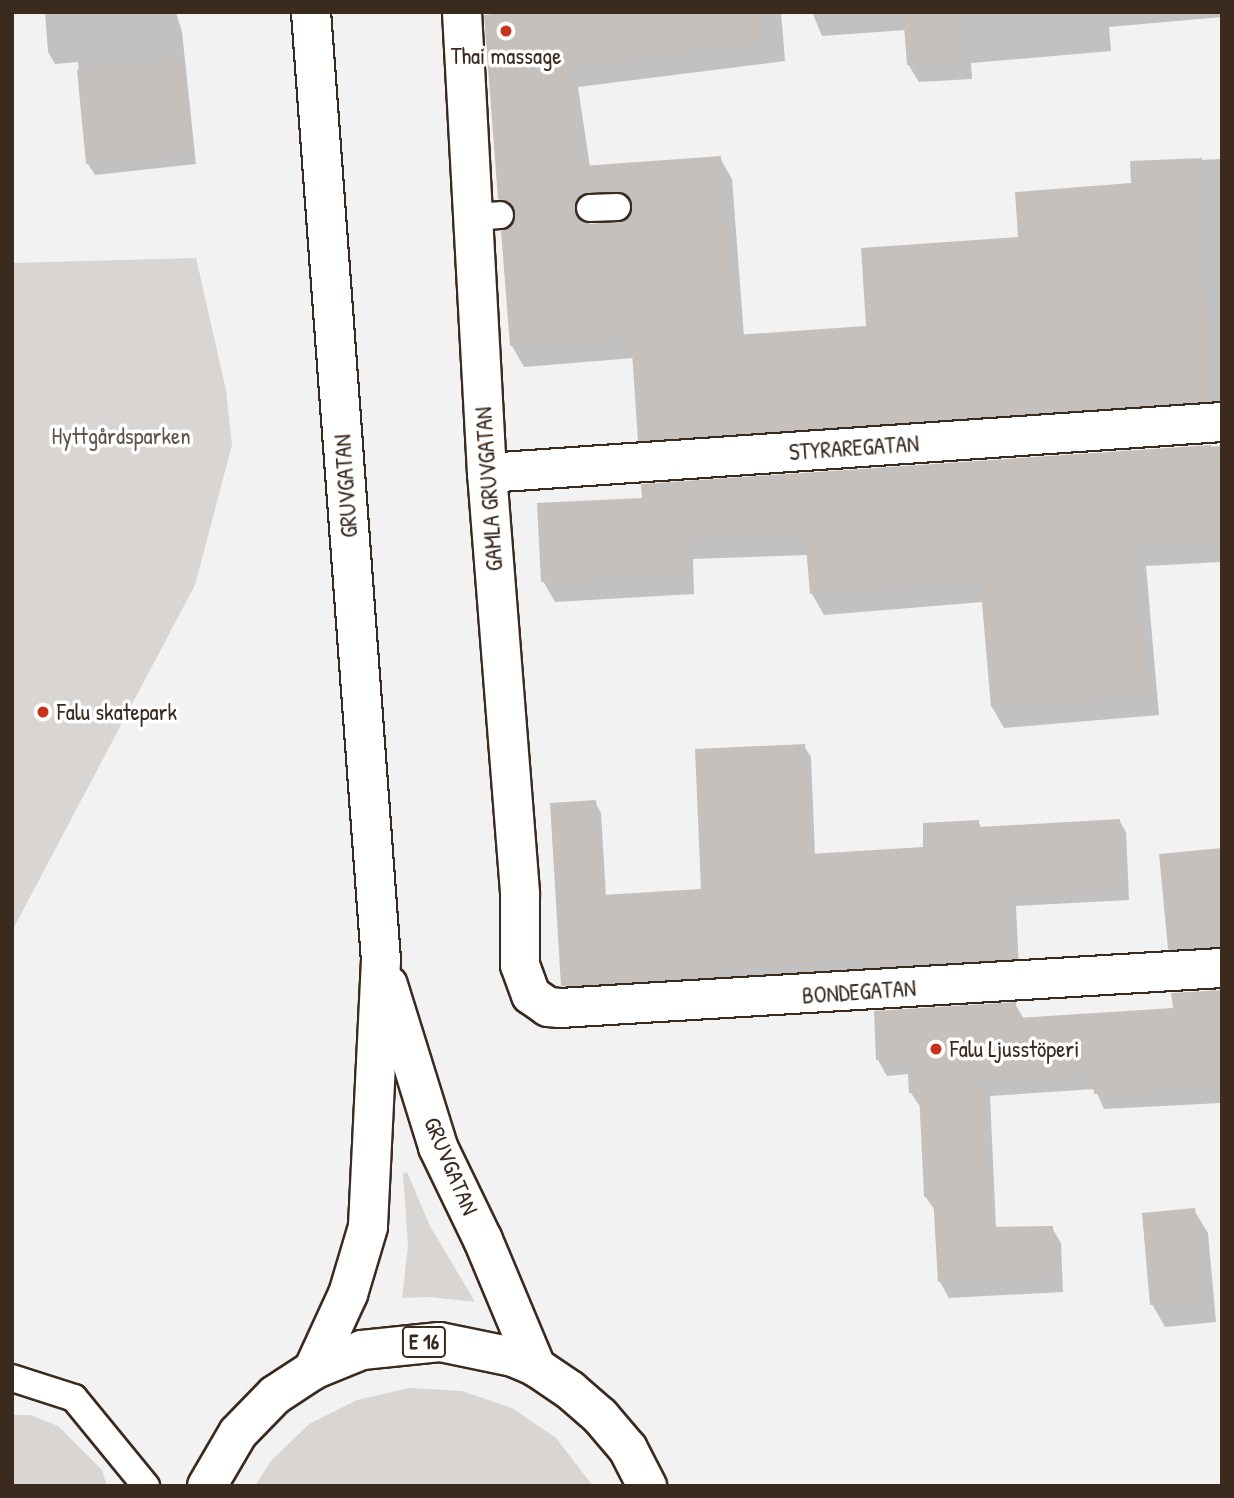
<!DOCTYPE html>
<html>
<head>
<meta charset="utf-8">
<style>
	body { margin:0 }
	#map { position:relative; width:1234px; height:1498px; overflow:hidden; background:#f3f2f2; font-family:"Patrick Hand",sans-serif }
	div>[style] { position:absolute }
	.green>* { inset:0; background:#d8d5d2 }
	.shadow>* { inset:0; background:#0003 }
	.building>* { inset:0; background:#c6c0bd }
	.roads { filter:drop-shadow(2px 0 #3b2a1e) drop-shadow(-2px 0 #3b2a1e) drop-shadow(0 2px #3b2a1e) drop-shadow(0 -2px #3b2a1e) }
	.lane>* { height:26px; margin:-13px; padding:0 13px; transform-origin:13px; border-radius:13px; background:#fff }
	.street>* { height:38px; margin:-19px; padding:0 19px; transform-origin:19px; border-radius:19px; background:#fff }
	.secondary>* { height:38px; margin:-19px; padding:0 19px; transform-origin:19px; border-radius:19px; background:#fff }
	.highway>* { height:38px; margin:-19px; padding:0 19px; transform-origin:19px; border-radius:19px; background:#fff }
	.dots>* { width:19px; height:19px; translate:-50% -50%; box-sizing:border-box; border:4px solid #fff; border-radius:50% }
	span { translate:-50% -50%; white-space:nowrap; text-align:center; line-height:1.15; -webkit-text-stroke:7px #fff; paint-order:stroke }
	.shield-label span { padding:2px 5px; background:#fff; border:2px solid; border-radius:5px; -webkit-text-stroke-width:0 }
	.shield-label { font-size:21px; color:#3b2a1e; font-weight:700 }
	.poi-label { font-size:23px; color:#3b2a1e }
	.left { translate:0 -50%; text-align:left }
	.park-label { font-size:23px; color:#62554b }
	.street-label { font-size:23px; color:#3b2a1e }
	.frame { position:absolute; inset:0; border:14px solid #3b2a1e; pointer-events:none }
</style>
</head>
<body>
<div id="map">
	<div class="green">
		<div style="clip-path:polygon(196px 258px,226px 390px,232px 445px,195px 585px,12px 931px,12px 263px)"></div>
		<div style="clip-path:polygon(407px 1172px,430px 1226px,475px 1302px,430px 1297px,402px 1298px,408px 1246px,403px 1174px)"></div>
		<div style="clip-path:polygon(409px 1388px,462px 1391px,512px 1408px,556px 1438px,593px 1486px,255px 1486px,271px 1461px,309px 1424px,357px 1400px)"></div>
		<div style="clip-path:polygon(12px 1415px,30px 1415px,58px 1426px,102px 1470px,107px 1486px,12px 1486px)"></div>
	</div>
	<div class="shadow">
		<div style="clip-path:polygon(45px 12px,176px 12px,182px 32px,196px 164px,95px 175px,88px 164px,78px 62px,55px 64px,48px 52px)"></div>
		<div style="clip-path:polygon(evenodd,529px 12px,781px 12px,785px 61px,578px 87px,590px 167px,720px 158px,732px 179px,744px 336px,867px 327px,1020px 238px,1132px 185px,1132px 163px,1222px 159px,1222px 421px,652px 461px,640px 440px,634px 358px,524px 367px,512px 346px,502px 232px,511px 229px,514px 221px,500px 199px,529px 12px,632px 211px,626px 222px,588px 226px,594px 215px,632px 211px)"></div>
		<div style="clip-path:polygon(812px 12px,1222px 12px,1222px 17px,1109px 27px,1111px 51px,971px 63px,972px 79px,919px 82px,908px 64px,906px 30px,822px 36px)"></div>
		<div style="clip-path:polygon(1222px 446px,1222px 562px,1146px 566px,1159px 715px,1004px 728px,992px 707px,983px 602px,824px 615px,812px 594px,808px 555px,693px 559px,694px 594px,555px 602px,543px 581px,644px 500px,643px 486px)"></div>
		<div style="clip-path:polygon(804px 746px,811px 757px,815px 856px,925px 849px,978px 822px,982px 829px,1119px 820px,1126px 832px,1129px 900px,1016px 906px,1019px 970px,881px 978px,876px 969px,570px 997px,563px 985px,595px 802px,601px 813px,606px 896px,703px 891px)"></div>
		<div style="clip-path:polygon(1222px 850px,1222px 962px,1178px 965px,1169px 949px)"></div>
		<div style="clip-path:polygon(1222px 992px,1222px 1123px,1220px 1103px,1104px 1109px,1095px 1089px,990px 1096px,996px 1228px,1052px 1228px,1061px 1243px,1063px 1292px,949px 1298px,940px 1282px,936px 1212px,925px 1196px,921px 1108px,911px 1093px,909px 1074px,887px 1076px,878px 1060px,1015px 1004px,1024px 1019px,1175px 1010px)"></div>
		<div style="clip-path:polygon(1194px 1210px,1208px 1233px,1216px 1322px,1165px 1327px,1152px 1304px)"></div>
	</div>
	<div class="building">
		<div style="clip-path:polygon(evenodd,512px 12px,759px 12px,761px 42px,567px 67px,582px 166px,721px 156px,735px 335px,866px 326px,861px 248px,1018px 237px,1015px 192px,1131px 183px,1130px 161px,1202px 158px,1209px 401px,638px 441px,631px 337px,510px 346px,501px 231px,509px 228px,516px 215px,513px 206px,498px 199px,484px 15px,512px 12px,616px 191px,631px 199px,633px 207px,626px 220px,591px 224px,577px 217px,574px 208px,581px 195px,616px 191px)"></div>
		<div style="clip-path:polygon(903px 12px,959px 12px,963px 61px,907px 65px)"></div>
		<div style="clip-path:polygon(181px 58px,191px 153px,86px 164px,77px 70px)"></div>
		<div style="clip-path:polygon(1211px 445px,1211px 453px,1222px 452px,1222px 541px,1135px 545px,1148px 695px,991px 707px,980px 580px,810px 594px,805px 534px,682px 539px,683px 574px,541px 582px,537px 503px,642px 498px,641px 484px)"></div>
		<div style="clip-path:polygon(805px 744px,810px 854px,923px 847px,923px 823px,979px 820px,979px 827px,1120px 819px,1124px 889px,1011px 895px,1014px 959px,873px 967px,872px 958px,713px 971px,714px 977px,561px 986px,550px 803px,596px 800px,602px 895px,701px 889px,695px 749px)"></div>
		<div style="clip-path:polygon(1222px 848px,1222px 946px,1168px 949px,1159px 854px)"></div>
		<div style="clip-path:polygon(1222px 990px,1222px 1087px,1094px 1094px,1092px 1073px,982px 1081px,989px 1227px,1053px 1226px,1055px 1276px,938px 1282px,933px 1196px,924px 1197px,919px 1093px,909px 1093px,907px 1059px,876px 1060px,874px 1011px,1016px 1002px,1017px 1018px,1173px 1008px,1171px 993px)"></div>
		<div style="clip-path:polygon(1195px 1208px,1204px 1300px,1150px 1305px,1142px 1213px)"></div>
	</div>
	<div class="roads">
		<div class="lane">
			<div style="left:590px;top:208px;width:27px;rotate:-2deg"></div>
			<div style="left:473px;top:217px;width:27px;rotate:-4deg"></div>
			<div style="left:12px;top:1378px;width:65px;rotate:17.9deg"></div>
			<div style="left:74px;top:1398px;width:114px;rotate:50.7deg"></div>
		</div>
		<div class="street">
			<div style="left:462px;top:12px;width:462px;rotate:86.9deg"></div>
			<div style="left:487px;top:473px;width:423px;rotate:85.5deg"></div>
			<div style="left:520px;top:895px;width:70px;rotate:90deg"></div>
			<div style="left:520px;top:965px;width:32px;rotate:70deg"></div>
			<div style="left:531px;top:995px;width:21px;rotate:35deg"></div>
			<div style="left:548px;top:1007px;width:12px;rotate:5deg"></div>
			<div style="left:560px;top:1008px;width:663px;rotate:-3.46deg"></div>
			<div style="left:487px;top:473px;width:737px;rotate:-3.97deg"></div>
		</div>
		<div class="secondary">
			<div style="left:311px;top:12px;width:951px;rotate:85.78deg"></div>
			<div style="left:381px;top:960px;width:267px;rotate:92.8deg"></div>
			<div style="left:368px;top:1227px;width:70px;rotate:106.6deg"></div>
			<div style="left:348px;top:1294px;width:84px;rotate:114.7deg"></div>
			<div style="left:388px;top:985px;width:170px;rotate:72.8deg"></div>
			<div style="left:438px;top:1147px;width:103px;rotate:64.2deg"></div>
			<div style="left:483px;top:1240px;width:138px;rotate:67.3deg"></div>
		</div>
		<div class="highway">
			<div style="left:207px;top:1486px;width:61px;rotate:-59.7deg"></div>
			<div style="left:238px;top:1433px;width:53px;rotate:-45.8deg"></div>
			<div style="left:275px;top:1395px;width:45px;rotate:-33.3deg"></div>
			<div style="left:313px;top:1370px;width:53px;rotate:-22.2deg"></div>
			<div style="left:362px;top:1350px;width:78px;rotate:-5.9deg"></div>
			<div style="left:440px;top:1342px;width:75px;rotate:11.6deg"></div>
			<div style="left:513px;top:1357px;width:25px;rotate:23deg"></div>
			<div style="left:536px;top:1367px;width:41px;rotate:34.1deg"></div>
			<div style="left:570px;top:1390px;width:40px;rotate:41deg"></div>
			<div style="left:600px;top:1416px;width:43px;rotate:49.7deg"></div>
			<div style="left:628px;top:1449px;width:42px;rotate:62.8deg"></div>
		</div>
	</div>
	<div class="dots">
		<div style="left:506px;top:31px;background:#c8321e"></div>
		<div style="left:43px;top:712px;background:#c8321e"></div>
		<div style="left:936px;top:1049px;background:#c8321e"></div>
	</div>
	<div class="shield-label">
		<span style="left:424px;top:1342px">E 16</span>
	</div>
	<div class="poi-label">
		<span style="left:506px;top:56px">Thai massage</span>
		<span class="left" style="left:57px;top:712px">Falu skatepark</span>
		<span class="left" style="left:950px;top:1049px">Falu Ljusstöperi</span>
	</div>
	<div class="park-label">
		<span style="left:121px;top:436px">Hyttgårdsparken</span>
	</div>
	<div class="street-label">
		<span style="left:854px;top:448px;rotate:-4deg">STYRAREGATAN</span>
		<span style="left:346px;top:486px;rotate:-94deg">GRUVGATAN</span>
		<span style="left:489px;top:489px;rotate:-94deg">GAMLA GRUVGATAN</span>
		<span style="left:859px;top:992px;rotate:-4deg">BONDEGATAN</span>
		<span style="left:451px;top:1166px;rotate:67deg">GRUVGATAN</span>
	</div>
	<div class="frame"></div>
</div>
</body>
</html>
